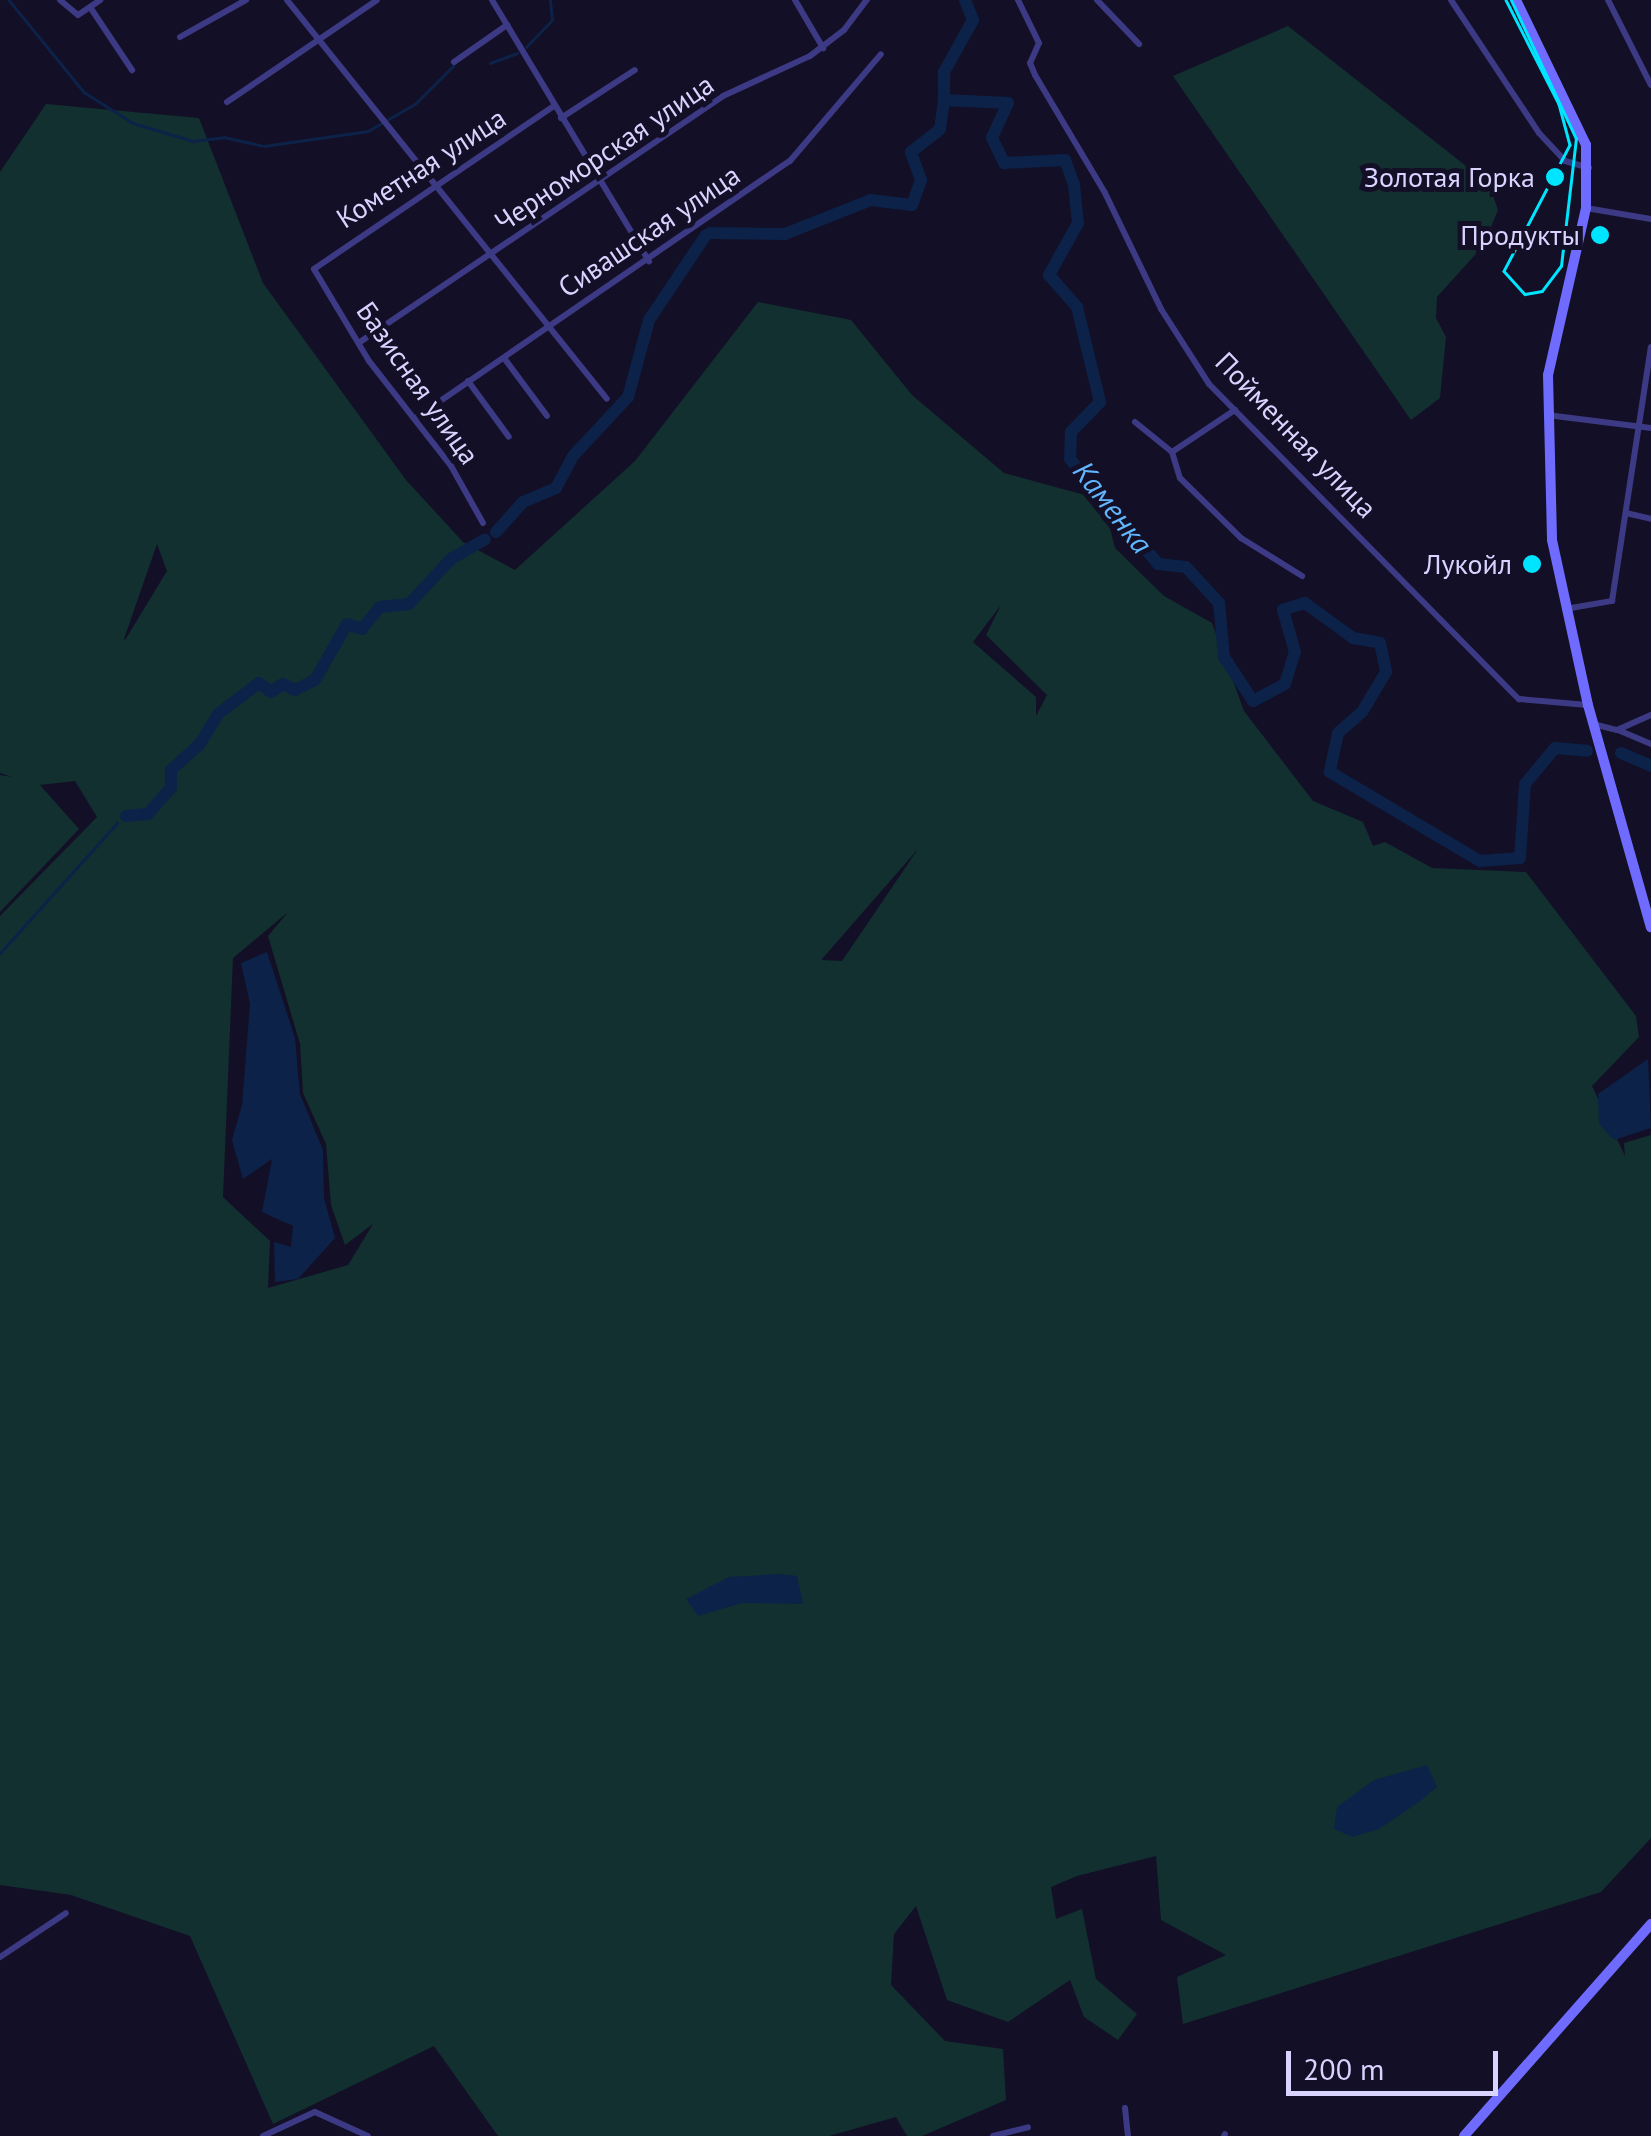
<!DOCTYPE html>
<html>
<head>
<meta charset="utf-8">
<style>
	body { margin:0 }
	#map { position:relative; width:1651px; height:2136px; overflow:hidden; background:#130f26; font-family:"PT Sans",sans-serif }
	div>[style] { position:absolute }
	.green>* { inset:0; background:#12302f }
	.water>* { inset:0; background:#0c2248 }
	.stream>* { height:2.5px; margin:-1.25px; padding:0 1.25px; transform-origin:1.25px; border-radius:1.25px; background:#0c2248 }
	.river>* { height:12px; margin:-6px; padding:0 6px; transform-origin:6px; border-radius:6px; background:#0c2248 }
	.street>* { height:6px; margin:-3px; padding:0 3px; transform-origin:3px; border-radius:3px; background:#3d3a85 }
	.secondary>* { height:10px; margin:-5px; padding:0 5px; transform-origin:5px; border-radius:5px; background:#6f6bff }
	.tram>* { height:2.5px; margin:-1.25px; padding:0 1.25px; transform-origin:1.25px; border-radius:1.25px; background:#00e5ff }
	.dots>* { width:28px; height:28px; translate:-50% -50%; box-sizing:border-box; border:5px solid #130f26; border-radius:50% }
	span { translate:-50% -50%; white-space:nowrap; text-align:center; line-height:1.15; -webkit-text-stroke:10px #130f26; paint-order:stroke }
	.street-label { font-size:28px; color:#d9d4ff }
	.poi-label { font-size:28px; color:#d9d4ff }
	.right { translate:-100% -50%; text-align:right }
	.water-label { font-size:30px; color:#62b6ff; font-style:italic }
	.scale { position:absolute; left:1286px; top:2051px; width:212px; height:45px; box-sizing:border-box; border:5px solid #d9d4ff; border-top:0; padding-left:12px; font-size:30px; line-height:35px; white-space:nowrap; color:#d9d4ff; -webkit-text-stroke:8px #130f26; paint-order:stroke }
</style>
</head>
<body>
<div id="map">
	<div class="green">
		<div style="clip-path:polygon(1288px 26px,1489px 184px,1498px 210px,1483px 246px,1437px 297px,1436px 318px,1446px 337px,1440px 398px,1411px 420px,1173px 76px)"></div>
		<div style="clip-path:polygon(evenodd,46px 104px,199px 118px,263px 283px,406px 480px,463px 542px,515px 570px,635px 461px,758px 302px,851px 320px,912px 395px,1004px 473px,1103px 500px,1115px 548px,1164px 596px,1212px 623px,1244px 711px,1313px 801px,1363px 822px,1373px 846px,1385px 842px,1432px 868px,1526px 872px,1636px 1016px,1639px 1037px,1592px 1086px,1625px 1156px,1624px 1143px,1651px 1135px,1651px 1838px,1601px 1892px,1183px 2024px,1177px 1977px,1226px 1955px,1161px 1920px,1156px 1856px,1077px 1876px,1051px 1887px,1056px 1919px,1082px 1909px,1096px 1979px,1137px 2014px,1118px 2040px,1084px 2017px,1070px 1980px,1008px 2022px,947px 2000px,916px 1906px,894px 1934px,891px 1985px,945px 2041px,1003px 2049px,1006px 2100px,922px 2136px,907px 2136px,896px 2117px,829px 2136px,498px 2136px,434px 2046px,273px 2124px,190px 1936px,71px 1895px,0 1885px,0 916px,97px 817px,75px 781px,40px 785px,79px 829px,0 912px,0 775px,12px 777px,0 773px,0 172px,46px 104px,157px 544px,167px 571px,125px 640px,124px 639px,157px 544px,46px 104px,1001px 605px,986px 635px,1047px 695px,1036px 716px,1036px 697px,973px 642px,1001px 605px,46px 104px,918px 849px,842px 961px,822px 960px,822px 959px,918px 849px,46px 104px,288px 912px,268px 936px,300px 1044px,303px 1093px,326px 1144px,331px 1205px,345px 1245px,373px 1224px,348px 1265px,268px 1288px,270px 1241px,223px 1197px,233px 958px,288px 912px)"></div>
	</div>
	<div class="water">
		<div style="clip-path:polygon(267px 952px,295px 1038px,300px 1094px,323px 1150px,324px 1198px,335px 1238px,298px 1279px,275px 1282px,274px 1242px,291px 1247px,293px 1226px,262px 1212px,272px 1159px,243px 1179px,232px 1140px,242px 1105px,250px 1004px,241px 963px)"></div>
		<div style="clip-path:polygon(1648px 1059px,1651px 1128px,1614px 1140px,1599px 1124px,1598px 1094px)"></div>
		<div style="clip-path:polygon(781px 1574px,797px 1576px,803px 1604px,742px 1603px,698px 1616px,686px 1599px,729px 1577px)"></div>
		<div style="clip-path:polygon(1427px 1765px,1437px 1787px,1419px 1802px,1379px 1829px,1352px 1837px,1334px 1829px,1337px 1807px,1374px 1780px)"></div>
	</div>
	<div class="stream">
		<div style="left:9px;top:0;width:119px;rotate:50.8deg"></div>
		<div style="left:84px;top:92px;width:58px;rotate:32.3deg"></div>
		<div style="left:133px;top:123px;width:63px;rotate:16.7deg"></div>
		<div style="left:193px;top:141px;width:31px;rotate:-7deg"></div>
		<div style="left:224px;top:137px;width:41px;rotate:12.7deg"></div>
		<div style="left:264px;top:146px;width:105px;rotate:-8.2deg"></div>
		<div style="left:368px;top:131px;width:54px;rotate:-29.9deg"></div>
		<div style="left:415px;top:104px;width:54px;rotate:-45deg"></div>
		<div style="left:526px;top:47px;width:37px;rotate:-46deg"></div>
		<div style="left:552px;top:20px;width:20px;rotate:-96deg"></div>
		<div style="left:490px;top:63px;width:29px;rotate:-20deg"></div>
		<div style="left:0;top:953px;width:175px;rotate:-48deg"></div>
	</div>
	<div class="river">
		<div style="left:965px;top:0;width:22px;rotate:68deg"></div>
		<div style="left:973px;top:20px;width:60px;rotate:119.1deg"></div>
		<div style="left:944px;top:72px;width:28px;rotate:90deg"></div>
		<div style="left:944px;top:100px;width:64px;rotate:2.7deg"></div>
		<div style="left:1008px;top:103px;width:38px;rotate:115deg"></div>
		<div style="left:992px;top:138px;width:28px;rotate:64deg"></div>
		<div style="left:1004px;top:163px;width:61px;rotate:-2.8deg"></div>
		<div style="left:1065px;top:160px;width:27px;rotate:70deg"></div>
		<div style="left:1074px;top:185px;width:38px;rotate:84deg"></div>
		<div style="left:1078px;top:223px;width:60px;rotate:119.1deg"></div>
		<div style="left:1049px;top:275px;width:43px;rotate:48.8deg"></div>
		<div style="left:1077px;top:307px;width:98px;rotate:76.4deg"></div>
		<div style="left:1100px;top:402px;width:42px;rotate:134deg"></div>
		<div style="left:1071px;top:432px;width:27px;rotate:92deg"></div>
		<div style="left:1070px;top:459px;width:137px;rotate:50deg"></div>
		<div style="left:1158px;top:564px;width:28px;rotate:6deg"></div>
		<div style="left:1186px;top:567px;width:49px;rotate:47.5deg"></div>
		<div style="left:1219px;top:603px;width:54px;rotate:84.7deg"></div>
		<div style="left:1224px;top:657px;width:53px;rotate:56.6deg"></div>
		<div style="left:1253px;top:701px;width:36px;rotate:-28deg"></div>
		<div style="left:1285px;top:684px;width:34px;rotate:-73deg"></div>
		<div style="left:1295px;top:652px;width:44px;rotate:-105.9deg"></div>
		<div style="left:1283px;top:610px;width:23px;rotate:-18deg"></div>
		<div style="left:1305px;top:603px;width:59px;rotate:36.1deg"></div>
		<div style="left:1353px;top:638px;width:27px;rotate:10deg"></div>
		<div style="left:1380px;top:643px;width:30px;rotate:78deg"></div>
		<div style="left:1386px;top:672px;width:47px;rotate:121deg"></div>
		<div style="left:1362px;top:712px;width:32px;rotate:139deg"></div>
		<div style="left:1338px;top:733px;width:40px;rotate:102deg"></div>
		<div style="left:1330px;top:772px;width:174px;rotate:30.7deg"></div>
		<div style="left:1480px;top:861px;width:40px;rotate:-4.3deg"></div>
		<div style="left:1520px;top:858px;width:74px;rotate:-86.1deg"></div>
		<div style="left:1525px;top:784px;width:47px;rotate:-50.2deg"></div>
		<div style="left:1555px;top:748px;width:32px;rotate:5deg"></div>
		<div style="left:710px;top:233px;width:75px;rotate:0.8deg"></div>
		<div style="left:785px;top:234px;width:92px;rotate:-21.6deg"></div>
		<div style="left:871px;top:200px;width:41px;rotate:7deg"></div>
		<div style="left:912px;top:205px;width:27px;rotate:-70deg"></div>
		<div style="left:921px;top:180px;width:30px;rotate:-110deg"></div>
		<div style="left:911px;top:152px;width:37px;rotate:-38deg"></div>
		<div style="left:940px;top:129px;width:29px;rotate:-82deg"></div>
		<div style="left:496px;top:532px;width:40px;rotate:-48deg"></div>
		<div style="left:523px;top:502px;width:36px;rotate:-23deg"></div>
		<div style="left:556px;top:488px;width:36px;rotate:-62deg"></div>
		<div style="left:573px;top:456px;width:81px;rotate:-47deg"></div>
		<div style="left:628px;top:397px;width:80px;rotate:-74.7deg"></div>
		<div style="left:649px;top:320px;width:102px;rotate:-56.2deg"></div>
		<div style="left:1621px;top:753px;width:33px;rotate:23deg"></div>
		<div style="left:126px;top:816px;width:22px;rotate:-5deg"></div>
		<div style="left:148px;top:814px;width:35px;rotate:-49deg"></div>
		<div style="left:171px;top:788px;width:18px;rotate:-90deg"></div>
		<div style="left:171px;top:770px;width:38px;rotate:-42deg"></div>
		<div style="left:199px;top:745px;width:36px;rotate:-58deg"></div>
		<div style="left:218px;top:714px;width:51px;rotate:-37.1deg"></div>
		<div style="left:259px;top:683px;width:15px;rotate:37deg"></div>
		<div style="left:271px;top:692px;width:14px;rotate:-34deg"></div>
		<div style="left:283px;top:684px;width:13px;rotate:27deg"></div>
		<div style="left:295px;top:690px;width:22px;rotate:-27deg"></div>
		<div style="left:315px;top:680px;width:64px;rotate:-60.3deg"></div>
		<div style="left:347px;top:624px;width:16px;rotate:18deg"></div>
		<div style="left:362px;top:629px;width:28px;rotate:-51deg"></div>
		<div style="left:380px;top:607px;width:29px;rotate:-6deg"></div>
		<div style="left:409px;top:604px;width:62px;rotate:-47deg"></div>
		<div style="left:451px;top:559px;width:39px;rotate:-30deg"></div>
	</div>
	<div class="street">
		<div style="left:60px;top:0;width:23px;rotate:40deg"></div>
		<div style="left:78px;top:15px;width:27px;rotate:-34deg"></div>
		<div style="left:287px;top:0;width:511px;rotate:51.27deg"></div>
		<div style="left:492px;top:0;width:305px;rotate:59deg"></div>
		<div style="left:795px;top:0;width:56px;rotate:59.7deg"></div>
		<div style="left:1018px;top:0;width:48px;rotate:64deg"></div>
		<div style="left:1039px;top:43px;width:22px;rotate:114deg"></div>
		<div style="left:1030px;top:63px;width:13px;rotate:67deg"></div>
		<div style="left:1035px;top:75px;width:137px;rotate:59.3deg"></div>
		<div style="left:1105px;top:193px;width:129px;rotate:64.2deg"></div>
		<div style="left:1161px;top:309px;width:89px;rotate:57.4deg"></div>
		<div style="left:1209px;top:384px;width:442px;rotate:45.5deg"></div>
		<div style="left:1519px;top:699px;width:69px;rotate:5deg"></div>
		<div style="left:1097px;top:0;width:61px;rotate:46.3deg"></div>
		<div style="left:1451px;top:0;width:159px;rotate:56.5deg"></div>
		<div style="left:1539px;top:133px;width:38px;rotate:47deg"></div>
		<div style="left:1565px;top:161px;width:25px;rotate:16deg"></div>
		<div style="left:1608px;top:0;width:95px;rotate:63.2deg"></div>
		<div style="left:90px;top:7px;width:76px;rotate:56.3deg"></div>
		<div style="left:180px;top:37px;width:76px;rotate:-29.3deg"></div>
		<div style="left:454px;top:62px;width:65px;rotate:-34.9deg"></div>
		<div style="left:227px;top:102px;width:181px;rotate:-34.2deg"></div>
		<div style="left:561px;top:118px;width:88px;rotate:-33deg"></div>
		<div style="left:1586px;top:208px;width:66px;rotate:9.6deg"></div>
		<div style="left:360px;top:342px;width:439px;rotate:-34.1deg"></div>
		<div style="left:723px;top:96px;width:96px;rotate:-24.7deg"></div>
		<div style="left:810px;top:56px;width:43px;rotate:-37.4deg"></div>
		<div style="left:844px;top:30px;width:38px;rotate:-53deg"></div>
		<div style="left:504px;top:358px;width:72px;rotate:53.4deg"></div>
		<div style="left:468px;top:381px;width:69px;rotate:53.8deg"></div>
		<div style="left:1547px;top:415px;width:105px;rotate:7.1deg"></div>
		<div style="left:417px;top:417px;width:452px;rotate:-34.5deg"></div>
		<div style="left:790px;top:161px;width:140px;rotate:-49.6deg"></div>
		<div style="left:1135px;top:422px;width:48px;rotate:39deg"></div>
		<div style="left:1172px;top:452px;width:27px;rotate:73deg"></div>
		<div style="left:1180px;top:478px;width:86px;rotate:44.5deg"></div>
		<div style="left:1241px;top:538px;width:72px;rotate:31.9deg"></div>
		<div style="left:1172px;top:452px;width:76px;rotate:-33.7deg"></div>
		<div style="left:1626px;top:513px;width:26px;rotate:13deg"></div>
		<div style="left:483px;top:523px;width:65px;rotate:-119.3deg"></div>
		<div style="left:451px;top:466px;width:133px;rotate:-128deg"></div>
		<div style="left:369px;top:361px;width:107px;rotate:-120.9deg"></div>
		<div style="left:314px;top:269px;width:290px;rotate:-34.2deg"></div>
		<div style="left:1565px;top:609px;width:48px;rotate:-9.7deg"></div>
		<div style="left:1612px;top:601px;width:257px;rotate:-81.3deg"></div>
		<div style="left:1593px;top:724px;width:25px;rotate:14deg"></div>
		<div style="left:1617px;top:730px;width:37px;rotate:-24deg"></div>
		<div style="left:1618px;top:730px;width:36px;rotate:23deg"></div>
		<div style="left:0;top:1957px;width:79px;rotate:-33.7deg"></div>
		<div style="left:1125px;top:2108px;width:28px;rotate:84deg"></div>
		<div style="left:263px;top:2136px;width:57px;rotate:-24.8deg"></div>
		<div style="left:315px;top:2112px;width:58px;rotate:24.4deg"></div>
		<div style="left:993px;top:2136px;width:36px;rotate:-14deg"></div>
		<div style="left:1224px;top:2136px;width:2px;rotate:-63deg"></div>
	</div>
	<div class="secondary">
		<div style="left:1516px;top:0;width:161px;rotate:64.2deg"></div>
		<div style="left:1586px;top:145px;width:63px;rotate:90deg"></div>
		<div style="left:1586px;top:208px;width:171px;rotate:102.8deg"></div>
		<div style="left:1548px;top:375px;width:165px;rotate:88.6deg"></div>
		<div style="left:1552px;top:540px;width:169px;rotate:77.7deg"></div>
		<div style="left:1588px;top:705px;width:231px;rotate:74.2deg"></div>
		<div style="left:1464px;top:2136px;width:283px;rotate:-48.6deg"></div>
	</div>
	<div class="tram">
		<div style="left:1506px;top:0;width:117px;rotate:63deg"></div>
		<div style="left:1559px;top:104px;width:42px;rotate:75deg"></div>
		<div style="left:1570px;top:145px;width:142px;rotate:117.6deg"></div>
		<div style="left:1504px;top:271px;width:31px;rotate:48deg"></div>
		<div style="left:1525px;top:294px;width:17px;rotate:-10deg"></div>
		<div style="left:1542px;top:291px;width:31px;rotate:-53deg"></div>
		<div style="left:1561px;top:266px;width:128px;rotate:-83.3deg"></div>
		<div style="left:1576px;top:139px;width:153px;rotate:-115.1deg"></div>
	</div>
	<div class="dots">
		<div style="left:1555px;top:177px;background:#00e5ff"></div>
		<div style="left:1600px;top:235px;background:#00e5ff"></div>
		<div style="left:1532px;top:564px;background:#00e5ff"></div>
	</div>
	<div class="street-label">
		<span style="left:604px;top:153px;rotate:-34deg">Черноморская улица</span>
		<span style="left:421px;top:168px;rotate:-33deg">Кометная улица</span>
		<span style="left:649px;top:231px;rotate:-34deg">Сивашская улица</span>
		<span style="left:418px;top:383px;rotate:55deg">Базисная улица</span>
		<span style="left:1296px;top:435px;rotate:46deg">Пойменная улица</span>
	</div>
	<div class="poi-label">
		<span class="right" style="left:1535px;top:177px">Золотая Горка</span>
		<span class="right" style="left:1580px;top:235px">Продукты</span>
		<span class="right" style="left:1512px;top:564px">Лукойл</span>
	</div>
	<div class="water-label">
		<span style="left:1113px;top:507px;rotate:52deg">Каменка</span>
	</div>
	<div class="scale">200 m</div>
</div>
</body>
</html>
